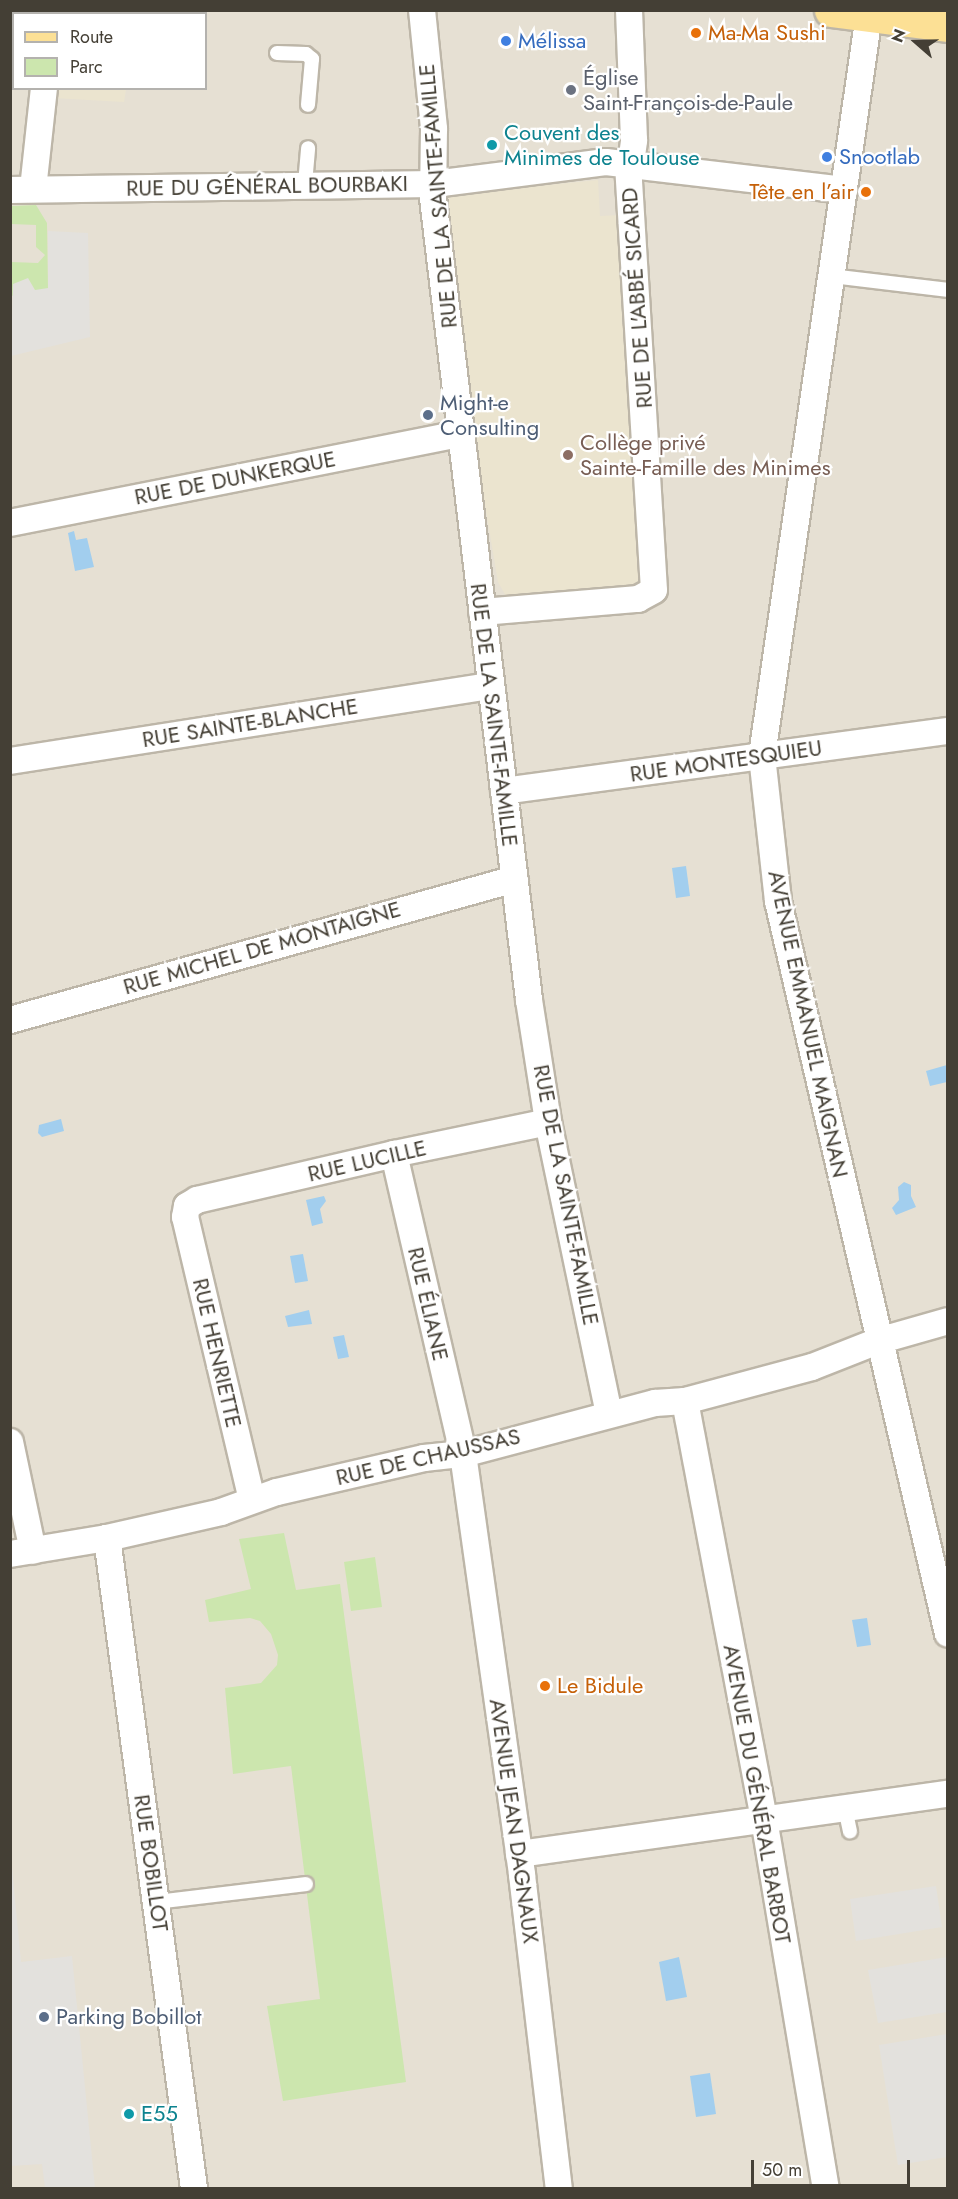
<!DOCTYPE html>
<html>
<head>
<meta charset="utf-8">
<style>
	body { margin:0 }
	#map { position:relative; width:958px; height:2199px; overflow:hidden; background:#f2eee5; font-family:Jost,sans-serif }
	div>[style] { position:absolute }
	.residential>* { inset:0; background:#e6e0d3 }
	.education>* { inset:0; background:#ebe4cf }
	.green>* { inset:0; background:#cce6ae }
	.parking>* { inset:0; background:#e3e1dd }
	.water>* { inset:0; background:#a2ceee }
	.roads { filter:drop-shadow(2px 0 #bdb6a8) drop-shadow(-2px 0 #bdb6a8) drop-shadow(0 2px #bdb6a8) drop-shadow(0 -2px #bdb6a8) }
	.lane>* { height:14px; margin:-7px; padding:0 7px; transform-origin:7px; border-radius:7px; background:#fff }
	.street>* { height:26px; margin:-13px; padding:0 13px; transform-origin:13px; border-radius:13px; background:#fff }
	.primary>* { height:33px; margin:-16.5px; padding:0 16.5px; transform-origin:16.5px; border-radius:16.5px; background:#fce095 }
	.dots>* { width:16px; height:16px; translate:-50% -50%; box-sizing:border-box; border:3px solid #fff; border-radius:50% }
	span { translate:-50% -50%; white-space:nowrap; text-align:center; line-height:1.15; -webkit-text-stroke:4.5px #fff; paint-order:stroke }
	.food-label { font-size:22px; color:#c56008 }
	.left { translate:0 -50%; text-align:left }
	.right { translate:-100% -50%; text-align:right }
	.shop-label { font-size:22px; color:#366cbe }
	.worship-label { font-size:22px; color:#5b616d }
	.culture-label { font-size:22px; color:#0d838f }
	.street-label { font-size:22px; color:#443f35 }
	.service-label { font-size:22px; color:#4e5e75 }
	.education-label { font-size:22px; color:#785e54 }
	.frame { position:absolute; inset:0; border:12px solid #443f35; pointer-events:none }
	.legend { position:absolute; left:12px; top:12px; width:195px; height:78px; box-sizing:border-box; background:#fff; border:2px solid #b4b2ae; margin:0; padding:8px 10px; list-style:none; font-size:18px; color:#443f35 }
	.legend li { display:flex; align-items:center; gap:12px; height:30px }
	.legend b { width:30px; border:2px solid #b4b2ae }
	.north { position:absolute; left:886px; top:12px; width:60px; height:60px; -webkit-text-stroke:4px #fff; paint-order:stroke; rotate:290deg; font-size:16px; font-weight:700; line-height:24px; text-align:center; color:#443f35 }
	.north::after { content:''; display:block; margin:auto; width:21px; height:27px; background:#443f35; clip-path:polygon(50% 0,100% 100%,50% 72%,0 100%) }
	.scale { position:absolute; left:751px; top:2160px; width:159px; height:27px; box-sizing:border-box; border:3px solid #443f35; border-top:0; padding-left:8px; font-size:18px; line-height:21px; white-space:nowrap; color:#443f35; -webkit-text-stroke:4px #fff; paint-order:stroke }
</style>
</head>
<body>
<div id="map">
	<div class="residential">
		<div style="clip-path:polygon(evenodd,11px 11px,947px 11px,947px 2188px,11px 2188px,11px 11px,14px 14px,206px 14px,206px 88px,14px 88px,14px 14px)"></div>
	</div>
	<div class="education">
		<div style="clip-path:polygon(63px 10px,168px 11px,63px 14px)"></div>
		<div style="clip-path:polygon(54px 89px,126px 89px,124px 102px,53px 98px)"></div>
		<div style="clip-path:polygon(598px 180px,600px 216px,621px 215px,648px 585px,507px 598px,498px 582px,480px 476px,447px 195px)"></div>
	</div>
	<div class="green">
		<div style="clip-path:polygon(36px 205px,47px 223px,48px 289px,11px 296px,11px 262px,38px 263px,45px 255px,36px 247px,36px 225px,11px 224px,11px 206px)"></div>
		<div style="clip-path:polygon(284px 1533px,296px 1590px,340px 1584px,406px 2082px,283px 2101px,267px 2006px,320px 1999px,291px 1766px,233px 1774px,225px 1688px,261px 1683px,277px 1665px,278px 1655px,271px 1634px,260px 1621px,250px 1618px,209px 1622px,205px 1600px,251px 1589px,239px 1539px)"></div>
		<div style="clip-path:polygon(375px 1557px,382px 1607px,351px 1611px,344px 1562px)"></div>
	</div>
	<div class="parking">
		<div style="clip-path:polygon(48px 231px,88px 233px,90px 337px,11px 356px,13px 284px,28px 278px,35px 290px,48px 288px)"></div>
		<div style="clip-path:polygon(11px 1857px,21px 1962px,72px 1956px,95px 2188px,45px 2188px,42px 2164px,11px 2166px)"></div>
		<div style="clip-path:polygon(936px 1886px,942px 1927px,856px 1941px,850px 1899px)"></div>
		<div style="clip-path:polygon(947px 1957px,947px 2012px,878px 2023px,868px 1970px)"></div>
		<div style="clip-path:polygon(947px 2034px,947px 2157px,898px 2165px,879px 2045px)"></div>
	</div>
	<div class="water">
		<div style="clip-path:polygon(74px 531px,76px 540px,87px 538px,94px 567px,75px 571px,68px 533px)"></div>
		<div style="clip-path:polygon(686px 866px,690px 896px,676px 898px,672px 868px)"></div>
		<div style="clip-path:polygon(947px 1065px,947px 1082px,930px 1086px,926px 1071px)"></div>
		<div style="clip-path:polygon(61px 1119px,64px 1131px,42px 1137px,38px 1133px,39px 1125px)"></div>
		<div style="clip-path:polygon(904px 1182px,911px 1185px,911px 1196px,916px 1207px,896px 1215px,892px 1208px,899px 1200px,898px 1187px)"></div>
		<div style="clip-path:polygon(324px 1196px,326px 1201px,320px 1209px,323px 1223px,312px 1226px,306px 1200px)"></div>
		<div style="clip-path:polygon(303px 1254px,308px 1281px,295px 1283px,290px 1256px)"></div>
		<div style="clip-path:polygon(309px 1310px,312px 1324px,288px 1327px,285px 1316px)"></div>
		<div style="clip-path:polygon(344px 1335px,349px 1357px,338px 1359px,333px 1337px)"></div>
		<div style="clip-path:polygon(867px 1618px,871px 1645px,857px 1647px,852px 1620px)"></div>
		<div style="clip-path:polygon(679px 1957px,687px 1997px,666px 2001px,659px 1962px)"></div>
		<div style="clip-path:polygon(710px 2073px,716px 2114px,696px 2117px,690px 2076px)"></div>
	</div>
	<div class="roads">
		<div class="lane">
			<div style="left:277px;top:53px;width:29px;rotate:2deg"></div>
			<div style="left:306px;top:54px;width:8px;rotate:40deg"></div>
			<div style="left:312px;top:59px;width:46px;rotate:95deg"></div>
			<div style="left:305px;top:184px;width:36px;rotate:-85deg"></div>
			<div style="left:831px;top:276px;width:118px;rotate:6.8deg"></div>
			<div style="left:845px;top:1808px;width:24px;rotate:78deg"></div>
			<div style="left:156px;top:1902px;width:151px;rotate:-6.8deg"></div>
		</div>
		<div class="street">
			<div style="left:422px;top:10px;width:120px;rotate:84.2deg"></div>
			<div style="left:434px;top:129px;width:69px;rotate:90.8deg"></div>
			<div style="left:433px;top:198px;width:808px;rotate:83.17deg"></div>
			<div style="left:529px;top:1000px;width:123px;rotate:81.1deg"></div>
			<div style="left:548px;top:1122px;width:298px;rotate:78.2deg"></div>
			<div style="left:53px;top:14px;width:4px;rotate:-90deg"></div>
			<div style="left:869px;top:15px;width:749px;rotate:98.22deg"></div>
			<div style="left:762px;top:756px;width:146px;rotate:83.7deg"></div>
			<div style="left:778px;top:901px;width:752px;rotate:76.94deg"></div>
			<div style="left:33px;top:189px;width:102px;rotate:-83.8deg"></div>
			<div style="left:10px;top:190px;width:424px;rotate:-0.8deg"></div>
			<div style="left:434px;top:184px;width:173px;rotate:-7.3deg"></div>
			<div style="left:606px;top:162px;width:240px;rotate:6.7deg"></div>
			<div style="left:10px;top:523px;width:459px;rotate:-11.2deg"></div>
			<div style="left:482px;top:612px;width:157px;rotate:-4.8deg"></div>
			<div style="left:638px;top:599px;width:18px;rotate:-29deg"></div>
			<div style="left:654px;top:590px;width:414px;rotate:-93.5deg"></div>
			<div style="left:629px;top:177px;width:37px;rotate:-82deg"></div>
			<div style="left:634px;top:140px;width:130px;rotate:-92.2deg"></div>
			<div style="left:10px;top:761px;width:486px;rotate:-8.9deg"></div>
			<div style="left:504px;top:791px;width:448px;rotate:-7.7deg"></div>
			<div style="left:10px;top:1020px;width:524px;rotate:-15.6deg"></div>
			<div style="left:394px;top:1154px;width:308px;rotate:77deg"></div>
			<div style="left:463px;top:1454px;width:425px;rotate:82deg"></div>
			<div style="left:522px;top:1875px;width:315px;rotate:83.3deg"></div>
			<div style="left:685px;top:1401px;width:425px;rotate:79.3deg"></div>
			<div style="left:764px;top:1819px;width:374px;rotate:80.5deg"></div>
			<div style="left:10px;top:1442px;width:111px;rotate:78.1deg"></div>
			<div style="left:252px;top:1500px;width:291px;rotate:-103.3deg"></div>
			<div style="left:185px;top:1217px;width:11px;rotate:-80deg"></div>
			<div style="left:187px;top:1206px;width:12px;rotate:-31deg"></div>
			<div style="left:197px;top:1200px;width:202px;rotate:-13.1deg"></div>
			<div style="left:394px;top:1154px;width:157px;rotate:-11.7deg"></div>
			<div style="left:107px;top:1538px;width:656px;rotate:82.38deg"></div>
			<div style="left:10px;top:1554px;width:98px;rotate:-9.4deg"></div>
			<div style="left:107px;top:1538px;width:117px;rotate:-12.8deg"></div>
			<div style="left:221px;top:1512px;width:59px;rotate:-19.7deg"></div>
			<div style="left:277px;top:1492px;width:151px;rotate:-13deg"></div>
			<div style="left:424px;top:1458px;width:39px;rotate:-6deg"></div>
			<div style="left:463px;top:1454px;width:199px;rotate:-14.9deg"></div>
			<div style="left:655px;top:1403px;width:30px;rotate:-4deg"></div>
			<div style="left:685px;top:1401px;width:131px;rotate:-15deg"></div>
			<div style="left:812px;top:1367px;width:71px;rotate:-21.5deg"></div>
			<div style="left:878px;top:1341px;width:73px;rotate:-15.9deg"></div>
			<div style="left:519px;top:1854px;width:433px;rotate:-8deg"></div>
		</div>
		<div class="primary">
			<div style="left:831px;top:10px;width:118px;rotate:7.3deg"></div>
		</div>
	</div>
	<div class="dots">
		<div style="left:696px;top:33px;background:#e8710a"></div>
		<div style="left:506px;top:41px;background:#3f7fe0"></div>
		<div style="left:571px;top:90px;background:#6b7280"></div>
		<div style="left:492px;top:145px;background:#0f9aa8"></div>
		<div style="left:827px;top:157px;background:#3f7fe0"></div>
		<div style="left:866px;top:192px;background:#e8710a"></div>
		<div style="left:428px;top:415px;background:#5c6f8a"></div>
		<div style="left:568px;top:455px;background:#8d6e63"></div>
		<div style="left:545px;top:1686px;background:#e8710a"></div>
		<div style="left:44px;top:2017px;background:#5c6f8a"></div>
		<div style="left:129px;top:2114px;background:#0f9aa8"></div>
	</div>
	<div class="food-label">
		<span class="left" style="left:708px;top:33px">Ma-Ma Sushi</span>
		<span class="right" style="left:854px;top:192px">Tête en l’air</span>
		<span class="left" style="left:557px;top:1686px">Le Bidule</span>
	</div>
	<div class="shop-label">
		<span class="left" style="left:518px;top:41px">Mélissa</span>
		<span class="left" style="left:839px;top:157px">Snootlab</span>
	</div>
	<div class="worship-label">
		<span class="left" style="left:583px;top:90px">Église<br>Saint-François-de-Paule</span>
	</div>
	<div class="culture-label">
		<span class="left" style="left:504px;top:145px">Couvent des<br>Minimes de Toulouse</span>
		<span class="left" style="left:141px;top:2114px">E55</span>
	</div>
	<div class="street-label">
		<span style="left:267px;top:186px;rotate:-1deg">RUE DU GÉNÉRAL BOURBAKI</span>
		<span style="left:438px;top:196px;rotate:-95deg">RUE DE LA SAINTE-FAMILLE</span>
		<span style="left:637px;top:298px;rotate:-94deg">RUE DE L'ABBÉ SICARD</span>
		<span style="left:235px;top:478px;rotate:-11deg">RUE DE DUNKERQUE</span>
		<span style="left:494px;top:715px;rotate:83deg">RUE DE LA SAINTE-FAMILLE</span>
		<span style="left:250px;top:723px;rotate:-9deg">RUE SAINTE-BLANCHE</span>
		<span style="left:726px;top:761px;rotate:-8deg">RUE MONTESQUIEU</span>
		<span style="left:262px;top:948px;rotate:-16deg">RUE MICHEL DE MONTAIGNE</span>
		<span style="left:808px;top:1024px;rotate:78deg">AVENUE EMMANUEL MAIGNAN</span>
		<span style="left:367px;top:1161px;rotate:-13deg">RUE LUCILLE</span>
		<span style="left:566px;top:1195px;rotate:79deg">RUE DE LA SAINTE-FAMILLE</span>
		<span style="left:428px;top:1304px;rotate:77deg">RUE ÉLIANE</span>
		<span style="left:217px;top:1353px;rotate:77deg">RUE HENRIETTE</span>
		<span style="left:428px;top:1457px;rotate:-13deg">RUE DE CHAUSSAS</span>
		<span style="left:757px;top:1794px;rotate:80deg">AVENUE DU GÉNÉRAL BARBOT</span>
		<span style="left:514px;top:1821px;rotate:82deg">AVENUE JEAN DAGNAUX</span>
		<span style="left:151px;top:1863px;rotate:82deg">RUE BOBILLOT</span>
	</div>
	<div class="service-label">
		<span class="left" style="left:440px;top:415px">Might-e<br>Consulting</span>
		<span class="left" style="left:56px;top:2017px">Parking Bobillot</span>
	</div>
	<div class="education-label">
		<span class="left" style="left:580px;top:455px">Collège privé<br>Sainte-Famille des Minimes</span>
	</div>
	<div class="frame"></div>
	<ul class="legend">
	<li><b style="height:8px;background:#fce095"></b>Route</li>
	<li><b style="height:16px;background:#cce6ae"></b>Parc</li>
	</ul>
	<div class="north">N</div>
	<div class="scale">50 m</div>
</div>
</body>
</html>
